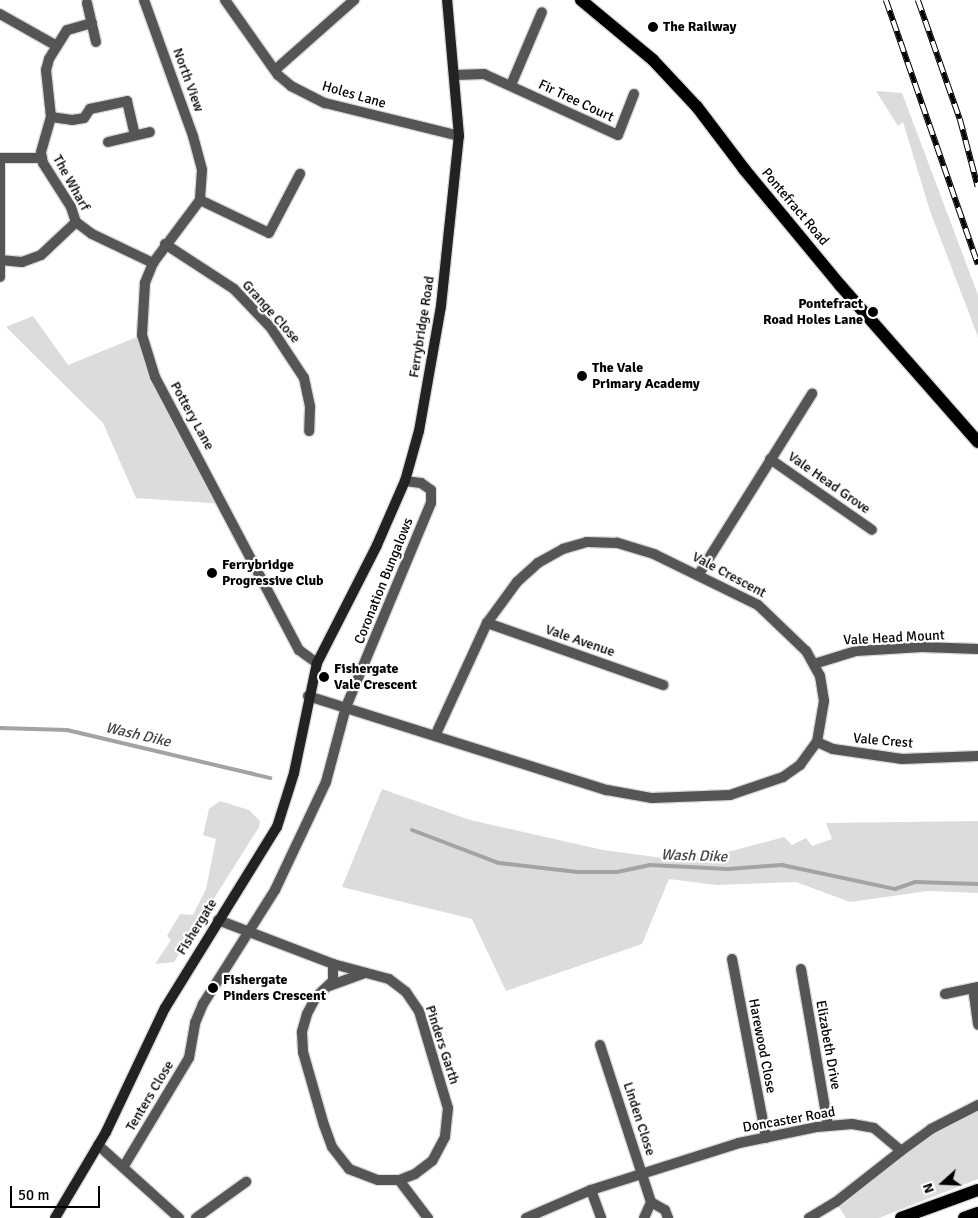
<!DOCTYPE html>
<html>
<head>
<meta charset="utf-8">
<style>
	body { margin:0 }
	#map { position:relative; width:978px; height:1218px; overflow:hidden; background:#fff; font-family:Signika,sans-serif }
	div>[style] { position:absolute }
	.green>* { inset:0; background:#dcdcdc }
	.stream>* { height:4px; margin:-2px; padding:0 2px; transform-origin:2px; border-radius:2px; background:#a3a3a3 }
	.roads { filter:drop-shadow(1px 0 #dbdbdb) drop-shadow(-1px 0 #dbdbdb) drop-shadow(0 1px #dbdbdb) drop-shadow(0 -1px #dbdbdb) }
	.street>* { height:10px; margin:-5px; padding:0 5px; transform-origin:5px; border-radius:5px; background:#555 }
	.secondary>* { height:10px; margin:-5px; padding:0 5px; transform-origin:5px; border-radius:5px; background:#222 }
	.primary>* { height:12px; margin:-6px; padding:0 6px; transform-origin:6px; border-radius:6px; background:#000 }
	.rail>* { height:5.5px; margin-top:-2.75px; transform-origin:0; background:repeating-linear-gradient(90deg,#fff 0 11px,#000 0 22px); box-sizing:border-box; border-block:1px solid #000 }
	.dots>* { width:14px; height:14px; translate:-50% -50%; box-sizing:border-box; border:2px solid #fff; border-radius:50% }
	span { translate:-50% -50%; white-space:nowrap; text-align:center; line-height:1.15; -webkit-text-stroke:4.5px #fff; paint-order:stroke }
	.poi-label { font-size:14px; color:#000; font-weight:700 }
	.left { translate:0 -50%; text-align:left }
	.right { translate:-100% -50%; text-align:right }
	.street-label { font-size:14px; color:#000 }
	.water-label { font-size:15px; color:#444; font-style:italic }
	.north { position:absolute; left:918px; top:1158px; width:50px; height:50px; -webkit-text-stroke:4px #fff; paint-order:stroke; rotate:250deg; font-size:14px; font-weight:700; line-height:20px; text-align:center; color:#000 }
	.north::after { content:''; display:block; margin:auto; width:18px; height:22px; background:#000; clip-path:polygon(50% 0,100% 100%,50% 72%,0 100%) }
	.scale { position:absolute; left:10px; top:1186px; width:90px; height:22px; box-sizing:border-box; border:2px solid #000; border-top:0; padding-left:6px; font-size:15px; line-height:18px; white-space:nowrap; color:#000; -webkit-text-stroke:4px #fff; paint-order:stroke }
</style>
</head>
<body>
<div id="map">
	<div class="green">
		<div style="clip-path:polygon(876px 91px,902px 93px,978px 295px,978px 337px,930px 211px,903px 122px,898px 126px)"></div>
		<div style="clip-path:polygon(33px 316px,68px 365px,142px 335px,155px 377px,224px 504px,136px 498px,103px 423px,6px 327px)"></div>
		<div style="clip-path:polygon(382px 789px,470px 820px,603px 850px,663px 858px,713px 856px,784px 837px,792px 845px,806px 838px,812px 846px,832px 839px,826px 823px,978px 821px,978px 893px,928px 891px,850px 902px,796px 882px,717px 885px,669px 879px,642px 944px,506px 991px,472px 919px,342px 887px)"></div>
		<div style="clip-path:polygon(220px 801px,249px 810px,260px 821px,259px 827px,174px 962px,155px 964px,171px 940px,167px 936px,180px 914px,193px 915px,206px 889px,216px 839px,203px 835px,209px 809px)"></div>
		<div style="clip-path:polygon(978px 1105px,978px 1179px,879px 1218px,846px 1218px,836px 1202px,901px 1151px)"></div>
	</div>
	<div class="stream">
		<div style="left:0;top:728px;width:67px;rotate:1.7deg"></div>
		<div style="left:67px;top:730px;width:209px;rotate:13.3deg"></div>
		<div style="left:412px;top:830px;width:93px;rotate:20.8deg"></div>
		<div style="left:499px;top:863px;width:79px;rotate:6.6deg"></div>
		<div style="left:577px;top:872px;width:40px"></div>
		<div style="left:617px;top:872px;width:34px;rotate:-12deg"></div>
		<div style="left:650px;top:865px;width:78px;rotate:2.9deg"></div>
		<div style="left:728px;top:869px;width:54px;rotate:-4.2deg"></div>
		<div style="left:782px;top:865px;width:116px;rotate:12deg"></div>
		<div style="left:895px;top:889px;width:21px;rotate:-19deg"></div>
		<div style="left:915px;top:882px;width:63px;rotate:1.8deg"></div>
	</div>
	<div class="roads">
		<div class="street">
			<div style="left:144px;top:0;width:145px;rotate:70.2deg"></div>
			<div style="left:193px;top:136px;width:35px;rotate:75deg"></div>
			<div style="left:202px;top:170px;width:30px;rotate:94deg"></div>
			<div style="left:200px;top:200px;width:79px;rotate:126.7deg"></div>
			<div style="left:153px;top:263px;width:22px;rotate:112deg"></div>
			<div style="left:145px;top:283px;width:52px;rotate:93.3deg"></div>
			<div style="left:142px;top:335px;width:44px;rotate:72.8deg"></div>
			<div style="left:155px;top:377px;width:309px;rotate:62.2deg"></div>
			<div style="left:299px;top:650px;width:22px;rotate:36deg"></div>
			<div style="left:225px;top:0;width:92px;rotate:54.8deg"></div>
			<div style="left:278px;top:75px;width:17px;rotate:40deg"></div>
			<div style="left:291px;top:86px;width:38px;rotate:27deg"></div>
			<div style="left:325px;top:103px;width:138px;rotate:13.8deg"></div>
			<div style="left:87px;top:3px;width:40px;rotate:77deg"></div>
			<div style="left:0;top:14px;width:65px;rotate:29.3deg"></div>
			<div style="left:92px;top:23px;width:26px;rotate:164deg"></div>
			<div style="left:67px;top:30px;width:34px;rotate:122deg"></div>
			<div style="left:49px;top:59px;width:11px;rotate:105deg"></div>
			<div style="left:46px;top:70px;width:47px;rotate:83.9deg"></div>
			<div style="left:51px;top:117px;width:37px;rotate:106deg"></div>
			<div style="left:41px;top:153px;width:10px;rotate:79deg"></div>
			<div style="left:43px;top:163px;width:52px;rotate:57.5deg"></div>
			<div style="left:71px;top:207px;width:16px;rotate:72deg"></div>
			<div style="left:76px;top:222px;width:20px;rotate:37deg"></div>
			<div style="left:92px;top:234px;width:68px;rotate:25.4deg"></div>
			<div style="left:275px;top:70px;width:106px;rotate:-41.5deg"></div>
			<div style="left:456px;top:75px;width:28px;rotate:-2deg"></div>
			<div style="left:484px;top:74px;width:147px;rotate:24.5deg"></div>
			<div style="left:618px;top:135px;width:44px;rotate:-68.7deg"></div>
			<div style="left:511px;top:85px;width:79px;rotate:-67deg"></div>
			<div style="left:51px;top:117px;width:21px;rotate:8deg"></div>
			<div style="left:72px;top:120px;width:12px;rotate:-9deg"></div>
			<div style="left:84px;top:118px;width:11px;rotate:-56deg"></div>
			<div style="left:90px;top:109px;width:38px;rotate:-12deg"></div>
			<div style="left:127px;top:101px;width:35px;rotate:77deg"></div>
			<div style="left:108px;top:142px;width:43px;rotate:-13.4deg"></div>
			<div style="left:0;top:158px;width:42px"></div>
			<div style="left:200px;top:200px;width:76px;rotate:25.6deg"></div>
			<div style="left:269px;top:233px;width:67px;rotate:-62.3deg"></div>
			<div style="left:165px;top:244px;width:82px;rotate:33.1deg"></div>
			<div style="left:234px;top:289px;width:54px;rotate:46.5deg"></div>
			<div style="left:271px;top:328px;width:60px;rotate:56.6deg"></div>
			<div style="left:304px;top:378px;width:30px;rotate:78deg"></div>
			<div style="left:310px;top:407px;width:24px;rotate:92deg"></div>
			<div style="left:0;top:260px;width:22px;rotate:5deg"></div>
			<div style="left:22px;top:262px;width:20px;rotate:-20deg"></div>
			<div style="left:41px;top:255px;width:48px;rotate:-43.3deg"></div>
			<div style="left:0;top:277px;width:119px;rotate:-90deg"></div>
			<div style="left:770px;top:459px;width:124px;rotate:34.8deg"></div>
			<div style="left:699px;top:574px;width:213px;rotate:-57.9deg"></div>
			<div style="left:487px;top:623px;width:187px;rotate:19.4deg"></div>
			<div style="left:814px;top:664px;width:44px;rotate:-17.2deg"></div>
			<div style="left:856px;top:651px;width:66px;rotate:-3.5deg"></div>
			<div style="left:922px;top:647px;width:56px;rotate:2deg"></div>
			<div style="left:308px;top:696px;width:313px;rotate:17.5deg"></div>
			<div style="left:607px;top:790px;width:46px;rotate:10.1deg"></div>
			<div style="left:652px;top:798px;width:78px;rotate:-2.2deg"></div>
			<div style="left:730px;top:795px;width:56px;rotate:-18.8deg"></div>
			<div style="left:783px;top:777px;width:21px;rotate:-35deg"></div>
			<div style="left:800px;top:765px;width:29px;rotate:-54deg"></div>
			<div style="left:817px;top:742px;width:42px;rotate:-80.3deg"></div>
			<div style="left:824px;top:701px;width:25px;rotate:-99deg"></div>
			<div style="left:820px;top:676px;width:29px;rotate:-119deg"></div>
			<div style="left:806px;top:651px;width:66px;rotate:-136.2deg"></div>
			<div style="left:758px;top:605px;width:116px;rotate:-153.9deg"></div>
			<div style="left:654px;top:554px;width:39px;rotate:-163deg"></div>
			<div style="left:617px;top:543px;width:30px;rotate:-178deg"></div>
			<div style="left:587px;top:542px;width:25px;rotate:164deg"></div>
			<div style="left:563px;top:549px;width:29px;rotate:151deg"></div>
			<div style="left:538px;top:563px;width:28px;rotate:138deg"></div>
			<div style="left:517px;top:582px;width:51px;rotate:126.2deg"></div>
			<div style="left:487px;top:623px;width:124px;rotate:114.7deg"></div>
			<div style="left:817px;top:742px;width:17px;rotate:24deg"></div>
			<div style="left:833px;top:749px;width:70px;rotate:8.2deg"></div>
			<div style="left:902px;top:759px;width:76px;rotate:-2.3deg"></div>
			<div style="left:218px;top:920px;width:123px;rotate:20.9deg"></div>
			<div style="left:333px;top:964px;width:58px;rotate:15deg"></div>
			<div style="left:389px;top:979px;width:21px;rotate:37deg"></div>
			<div style="left:406px;top:992px;width:23px;rotate:56deg"></div>
			<div style="left:419px;top:1011px;width:101px;rotate:73.4deg"></div>
			<div style="left:448px;top:1108px;width:29px;rotate:96deg"></div>
			<div style="left:445px;top:1137px;width:27px;rotate:118deg"></div>
			<div style="left:432px;top:1161px;width:21px;rotate:143deg"></div>
			<div style="left:415px;top:1174px;width:17px;rotate:159deg"></div>
			<div style="left:399px;top:1180px;width:48px;rotate:52.7deg"></div>
			<div style="left:732px;top:959px;width:182px;rotate:79.2deg"></div>
			<div style="left:333px;top:964px;width:17px;rotate:90deg"></div>
			<div style="left:333px;top:981px;width:23px;rotate:137deg"></div>
			<div style="left:316px;top:997px;width:19px;rotate:118deg"></div>
			<div style="left:307px;top:1014px;width:19px;rotate:106deg"></div>
			<div style="left:302px;top:1032px;width:20px;rotate:87deg"></div>
			<div style="left:303px;top:1052px;width:76px;rotate:74deg"></div>
			<div style="left:324px;top:1125px;width:23px;rotate:70deg"></div>
			<div style="left:332px;top:1147px;width:28px;rotate:52deg"></div>
			<div style="left:349px;top:1169px;width:31px;rotate:21deg"></div>
			<div style="left:378px;top:1180px;width:21px"></div>
			<div style="left:801px;top:969px;width:159px;rotate:80.2deg"></div>
			<div style="left:329px;top:986px;width:38px;rotate:-20deg"></div>
			<div style="left:973px;top:988px;width:37px;rotate:82deg"></div>
			<div style="left:945px;top:994px;width:34px;rotate:-12deg"></div>
			<div style="left:600px;top:1045px;width:165px;rotate:72deg"></div>
			<div style="left:651px;top:1202px;width:16px;rotate:30deg"></div>
			<div style="left:665px;top:1210px;width:9px;rotate:69deg"></div>
			<div style="left:98px;top:1145px;width:109px;rotate:42deg"></div>
			<div style="left:124px;top:1166px;width:126px;rotate:-59deg"></div>
			<div style="left:189px;top:1058px;width:36px;rotate:-80deg"></div>
			<div style="left:195px;top:1023px;width:21px;rotate:-67deg"></div>
			<div style="left:203px;top:1004px;width:135px;rotate:-57.7deg"></div>
			<div style="left:275px;top:890px;width:119px;rotate:-64.7deg"></div>
			<div style="left:326px;top:782px;width:78px;rotate:-75.1deg"></div>
			<div style="left:346px;top:707px;width:221px;rotate:-67.4deg"></div>
			<div style="left:431px;top:503px;width:13px;rotate:-90deg"></div>
			<div style="left:431px;top:490px;width:12px;rotate:-145deg"></div>
			<div style="left:421px;top:483px;width:16px;rotate:-173deg"></div>
			<div style="left:591px;top:1190px;width:30px;rotate:70deg"></div>
			<div style="left:196px;top:1218px;width:62px;rotate:-35.8deg"></div>
			<div style="left:526px;top:1218px;width:71px;rotate:-23.3deg"></div>
			<div style="left:591px;top:1190px;width:155px;rotate:-17.6deg"></div>
			<div style="left:739px;top:1143px;width:80px;rotate:-11.6deg"></div>
			<div style="left:817px;top:1127px;width:35px;rotate:-5deg"></div>
			<div style="left:852px;top:1124px;width:22px;rotate:10deg"></div>
			<div style="left:874px;top:1128px;width:35px;rotate:40deg"></div>
			<div style="left:901px;top:1151px;width:37px;rotate:-36deg"></div>
			<div style="left:931px;top:1129px;width:53px;rotate:-27.1deg"></div>
			<div style="left:644px;top:1218px;width:17px;rotate:-66deg"></div>
			<div style="left:809px;top:1218px;width:31px;rotate:-31deg"></div>
			<div style="left:836px;top:1202px;width:83px;rotate:-38.1deg"></div>
		</div>
		<div class="secondary">
			<div style="left:55px;top:1218px;width:100px;rotate:-59.3deg"></div>
			<div style="left:106px;top:1132px;width:137px;rotate:-64.6deg"></div>
			<div style="left:165px;top:1008px;width:213px;rotate:-58.3deg"></div>
			<div style="left:277px;top:827px;width:57px;rotate:-72.5deg"></div>
			<div style="left:294px;top:773px;width:112px;rotate:-78.2deg"></div>
			<div style="left:317px;top:663px;width:132px;rotate:-63deg"></div>
			<div style="left:377px;top:545px;width:70px;rotate:-66.4deg"></div>
			<div style="left:405px;top:481px;width:52px;rotate:-74.4deg"></div>
			<div style="left:419px;top:431px;width:127px;rotate:-80deg"></div>
			<div style="left:441px;top:306px;width:171px;rotate:-84deg"></div>
			<div style="left:459px;top:136px;width:137px;rotate:-95deg"></div>
		</div>
		<div class="primary">
			<div style="left:581px;top:0;width:94px;rotate:39.8deg"></div>
			<div style="left:653px;top:60px;width:64px;rotate:46.9deg"></div>
			<div style="left:697px;top:107px;width:78px;rotate:52.8deg"></div>
			<div style="left:744px;top:169px;width:151px;rotate:50.4deg"></div>
			<div style="left:840px;top:285px;width:209px;rotate:48.7deg"></div>
			<div style="left:901px;top:1218px;width:82px;rotate:-20deg"></div>
			<div style="left:964px;top:1218px;width:15px;rotate:-20deg"></div>
		</div>
	</div>
	<div class="rail">
		<div style="left:886px;top:0;width:280px;rotate:70.8deg"></div>
		<div style="left:918px;top:0;width:126px;rotate:70.6deg"></div>
		<div style="left:960px;top:119px;width:70px;rotate:75.2deg"></div>
	</div>
	<div class="dots">
		<div style="left:653px;top:27px;background:#000"></div>
		<div style="left:873px;top:312px;background:#000"></div>
		<div style="left:582px;top:376px;background:#000"></div>
		<div style="left:212px;top:573px;background:#000"></div>
		<div style="left:324px;top:677px;background:#000"></div>
		<div style="left:213px;top:988px;background:#000"></div>
	</div>
	<div class="poi-label">
		<span class="left" style="left:663px;top:27px">The Railway</span>
		<span class="right" style="left:863px;top:312px">Pontefract<br>Road Holes Lane</span>
		<span class="left" style="left:592px;top:376px">The Vale<br>Primary Academy</span>
		<span class="left" style="left:222px;top:573px">Ferrybridge<br>Progressive Club</span>
		<span class="left" style="left:334px;top:677px">Fishergate<br>Vale Crescent</span>
		<span class="left" style="left:223px;top:988px">Fishergate<br>Pinders Crescent</span>
	</div>
	<div class="street-label">
		<span style="left:188px;top:80px;rotate:70deg">North View</span>
		<span style="left:354px;top:95px;rotate:16deg">Holes Lane</span>
		<span style="left:576px;top:101px;rotate:25deg">Fir Tree Court</span>
		<span style="left:71px;top:183px;rotate:61deg">The Wharf</span>
		<span style="left:795px;top:207px;rotate:50deg">Pontefract Road</span>
		<span style="left:271px;top:312px;rotate:48deg">Grange Close</span>
		<span style="left:422px;top:327px;rotate:-81deg">Ferrybridge Road</span>
		<span style="left:192px;top:416px;rotate:61deg">Pottery Lane</span>
		<span style="left:829px;top:483px;rotate:35deg">Vale Head Grove</span>
		<span style="left:729px;top:575px;rotate:28deg">Vale Crescent</span>
		<span style="left:384px;top:581px;rotate:-68deg">Coronation Bungalows</span>
		<span style="left:894px;top:638px;rotate:-3deg">Vale Head Mount</span>
		<span style="left:580px;top:641px;rotate:19deg">Vale Avenue</span>
		<span style="left:883px;top:741px;rotate:5deg">Vale Crest</span>
		<span style="left:197px;top:927px;rotate:-58deg">Fishergate</span>
		<span style="left:442px;top:1045px;rotate:72deg">Pinders Garth</span>
		<span style="left:828px;top:1045px;rotate:80deg">Elizabeth Drive</span>
		<span style="left:762px;top:1046px;rotate:79deg">Harewood Close</span>
		<span style="left:150px;top:1096px;rotate:-59deg">Tenters Close</span>
		<span style="left:639px;top:1119px;rotate:72deg">Linden Close</span>
		<span style="left:789px;top:1120px;rotate:-10deg">Doncaster Road</span>
	</div>
	<div class="water-label">
		<span style="left:138px;top:735px;rotate:13deg">Wash Dike</span>
		<span style="left:694px;top:856px;rotate:2deg">Wash Dike</span>
	</div>
	<div class="north">N</div>
	<div class="scale">50 m</div>
</div>
</body>
</html>
